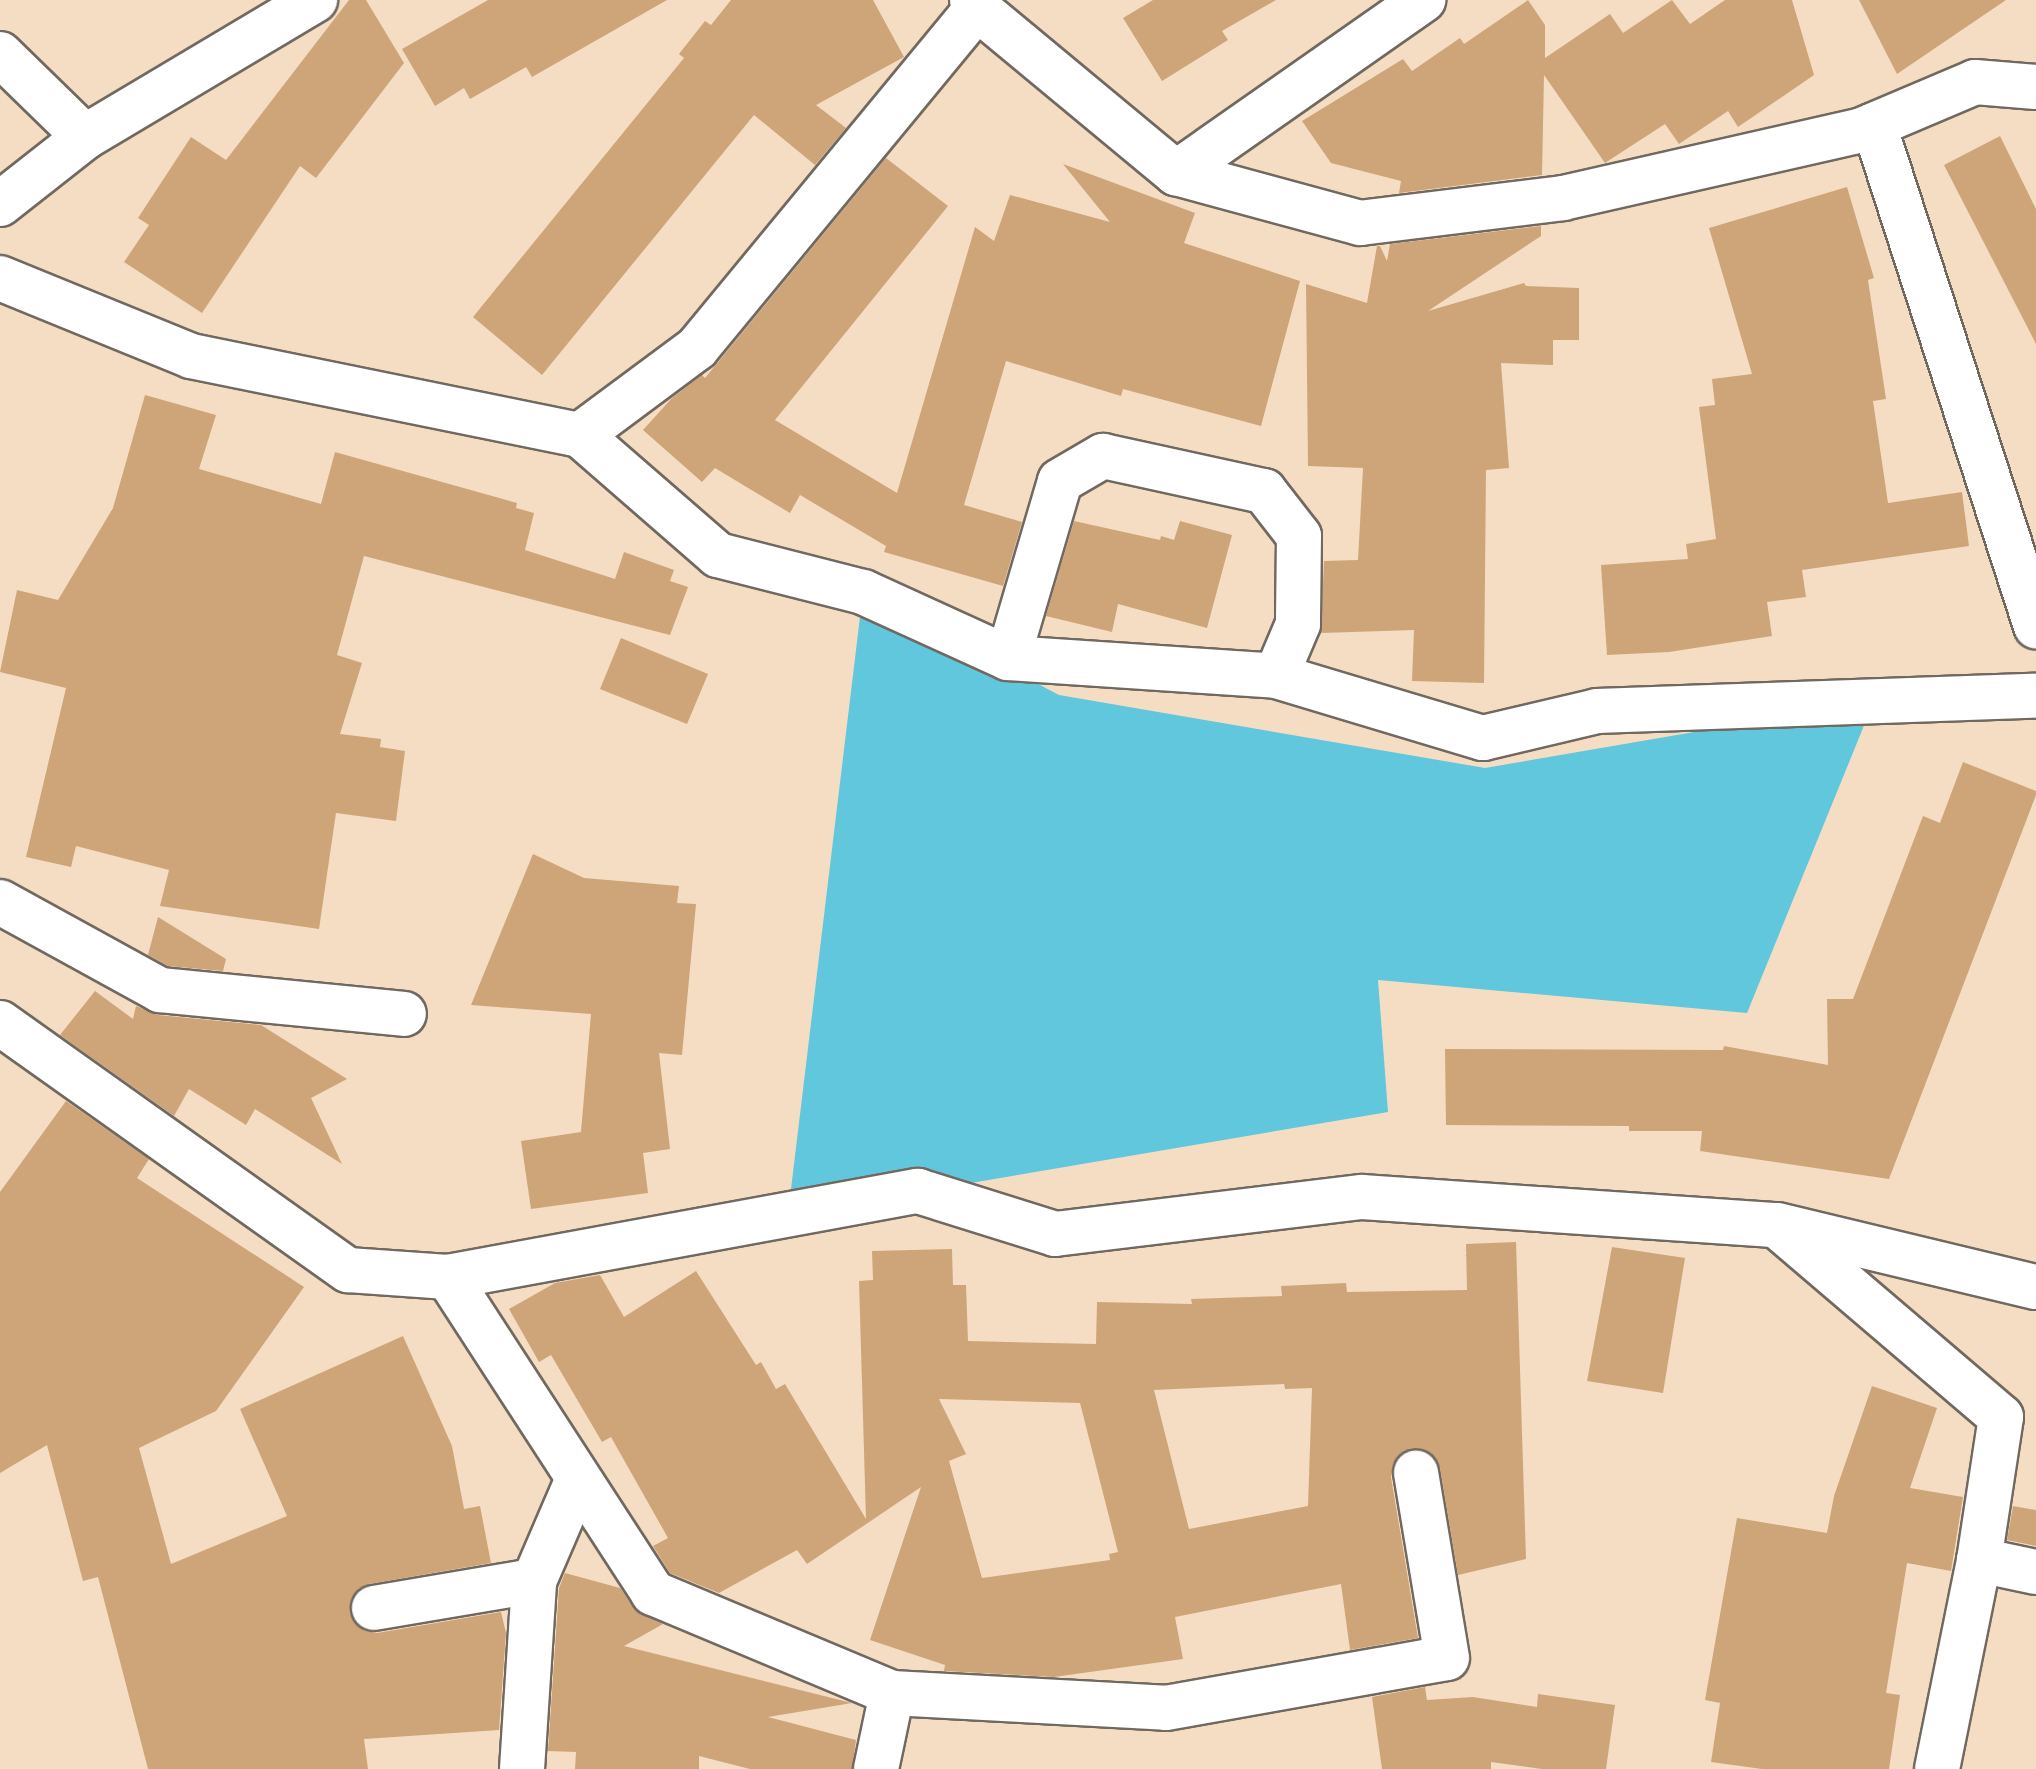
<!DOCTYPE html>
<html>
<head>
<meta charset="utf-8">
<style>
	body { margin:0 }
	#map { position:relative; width:2036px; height:1769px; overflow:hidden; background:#f4ddc3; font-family:"Old Standard TT",serif }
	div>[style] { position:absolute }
	.water>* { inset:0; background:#60c7dd }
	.building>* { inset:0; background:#cea579 }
	.roads { filter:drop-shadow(2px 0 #716960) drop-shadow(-2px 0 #716960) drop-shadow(0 2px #716960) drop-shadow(0 -2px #716960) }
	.street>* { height:44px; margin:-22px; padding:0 22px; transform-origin:22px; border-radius:22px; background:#fff }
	span { translate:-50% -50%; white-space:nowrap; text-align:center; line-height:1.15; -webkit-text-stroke:6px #f6f6f2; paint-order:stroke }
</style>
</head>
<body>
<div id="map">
	<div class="water">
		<div style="clip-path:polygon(863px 592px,1059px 695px,1485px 768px,1874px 701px,1747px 1013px,1378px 980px,1388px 1112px,788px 1214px)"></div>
	</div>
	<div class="building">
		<div style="clip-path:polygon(349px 0,366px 0,404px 63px,316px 178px,300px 166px,202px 313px,124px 262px,149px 225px,138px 218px,191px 137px,226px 160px)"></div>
		<div style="clip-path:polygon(488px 0,667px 0,532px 77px,526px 67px,470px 99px,464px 88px,435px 106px,402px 49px)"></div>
		<div style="clip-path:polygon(731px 0,873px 0,904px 57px,816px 105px,846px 128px,815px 165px,754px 115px,542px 375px,473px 317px,684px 58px,679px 54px,705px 21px,711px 25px)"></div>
		<div style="clip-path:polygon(1153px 0,1276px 0,1222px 31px,1228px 40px,1162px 81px,1123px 18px)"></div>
		<div style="clip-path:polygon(1528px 0,1545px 25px,1545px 58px,1610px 14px,1623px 33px,1672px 0,1690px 24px,1725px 0,1792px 0,1814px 75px,1738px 127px,1728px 111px,1679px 144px,1665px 124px,1605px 163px,1544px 75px,1542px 175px,1399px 193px,1401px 181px,1331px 163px,1302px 121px,1403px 59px,1412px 71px,1460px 38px,1464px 44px)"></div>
		<div style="clip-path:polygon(1859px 0,2006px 0,1897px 74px)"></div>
		<div style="clip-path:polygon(2000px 136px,2036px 209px,2036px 344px,1944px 165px)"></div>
		<div style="clip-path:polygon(886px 158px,948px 206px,775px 420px,897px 493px,975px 227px,994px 241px,1010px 195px,1110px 222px,1063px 164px,1195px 213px,1184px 243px,1300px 281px,1261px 426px,1123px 389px,1121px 396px,1006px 361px,964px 505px,1022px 522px,1003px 586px,884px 552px,886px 546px,800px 495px,790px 513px,715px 468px,702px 482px,643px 430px,672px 398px,702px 375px,705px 378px)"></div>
		<div style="clip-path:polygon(1847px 187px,1874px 278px,1868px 280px,1886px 399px,1873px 401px,1888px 503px,1962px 492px,1969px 546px,1802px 570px,1806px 597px,1767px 602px,1772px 636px,1669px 652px,1607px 655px,1601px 565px,1688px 559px,1686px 544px,1716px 539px,1699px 407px,1715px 405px,1712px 379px,1752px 374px,1709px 228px)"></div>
		<div style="clip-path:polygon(1541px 226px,1541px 236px,1428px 311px,1524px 283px,1526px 286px,1579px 288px,1579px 340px,1553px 340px,1553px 365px,1501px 363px,1509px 468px,1486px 470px,1484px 683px,1412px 681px,1414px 630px,1321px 633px,1324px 561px,1358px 560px,1363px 468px,1308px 466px,1306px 284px,1367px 303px,1377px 246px,1380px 246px,1387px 261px,1390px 244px)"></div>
		<div style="clip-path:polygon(145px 395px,216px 415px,199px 469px,321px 504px,335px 452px,517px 503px,516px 508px,534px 513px,525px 550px,615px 579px,624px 552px,674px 570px,670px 581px,688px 587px,670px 635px,364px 556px,337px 655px,362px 663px,340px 734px,381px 739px,380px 747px,405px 751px,396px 821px,336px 813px,319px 929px,160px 906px,169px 870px,76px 846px,71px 867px,26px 857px,66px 688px,0 672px,17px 590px,58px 600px,113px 508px)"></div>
		<div style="clip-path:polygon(1074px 521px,1160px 540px,1161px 536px,1174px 540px,1180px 521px,1232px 535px,1207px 628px,1118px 604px,1112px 632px,1046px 616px)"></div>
		<div style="clip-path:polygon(621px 638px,708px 674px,687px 724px,600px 689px)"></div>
		<div style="clip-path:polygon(1963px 762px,2036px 791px,2036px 795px,1889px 1179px,1700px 1151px,1702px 1131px,1629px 1131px,1629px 1126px,1446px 1125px,1445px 1049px,1723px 1050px,1724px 1046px,1828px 1065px,1827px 999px,1853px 999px,1923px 816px,1940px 823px)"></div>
		<div style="clip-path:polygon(533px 854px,584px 878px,679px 886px,677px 903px,696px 904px,682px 1055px,659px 1053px,670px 1149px,643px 1153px,648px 1193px,531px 1209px,521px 1141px,581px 1132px,591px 1014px,471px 1005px)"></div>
		<div style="clip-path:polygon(158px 917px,226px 959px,223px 971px,168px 966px,148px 955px)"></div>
		<div style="clip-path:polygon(95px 991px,133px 1019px,136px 1006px,158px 1015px,261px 1025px,347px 1079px,311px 1098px,342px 1164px,255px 1109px,246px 1125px,189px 1089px,174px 1116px,60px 1035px)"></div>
		<div style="clip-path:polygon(66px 1101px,149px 1159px,137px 1178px,304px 1287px,216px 1411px,139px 1448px,171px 1564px,287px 1516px,240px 1409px,403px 1336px,452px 1446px,464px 1509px,480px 1506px,491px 1563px,369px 1584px,358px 1589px,351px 1599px,350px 1613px,355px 1624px,365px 1631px,377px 1633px,501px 1612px,506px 1633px,499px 1730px,364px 1739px,368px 1769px,148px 1769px,98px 1577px,83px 1581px,47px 1445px,0 1473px,0 1192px)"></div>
		<div style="clip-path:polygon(evenodd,1516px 1242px,1526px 1559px,1458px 1575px,1440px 1468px,1435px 1457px,1425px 1450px,1411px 1449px,1400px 1454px,1393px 1464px,1391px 1477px,1418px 1638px,1350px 1650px,1341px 1584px,1175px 1617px,1183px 1659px,1054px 1677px,944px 1671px,945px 1665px,870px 1640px,921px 1487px,807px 1564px,797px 1550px,719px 1593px,670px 1573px,653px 1546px,668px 1538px,611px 1437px,602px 1442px,551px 1355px,539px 1362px,509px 1309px,555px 1283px,600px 1275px,624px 1317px,696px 1271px,756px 1365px,761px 1362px,776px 1389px,785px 1384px,866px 1519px,859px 1281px,873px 1280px,872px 1251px,952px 1249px,953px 1285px,966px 1285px,968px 1341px,1096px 1344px,1097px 1302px,1192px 1304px,1191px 1299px,1282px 1296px,1281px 1286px,1346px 1283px,1347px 1292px,1467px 1290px,1466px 1244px,1516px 1242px,1284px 1384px,1285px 1389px,1312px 1388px,1308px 1506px,1189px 1529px,1154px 1390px,1284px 1384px,1516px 1242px,939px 1399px,1080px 1403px,1118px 1552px,1109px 1554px,1110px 1560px,982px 1578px,949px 1461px,966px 1454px,939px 1399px)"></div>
		<div style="clip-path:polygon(1612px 1247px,1685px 1258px,1663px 1393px,1587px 1381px)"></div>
		<div style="clip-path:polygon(1872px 1386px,1937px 1408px,1910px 1488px,1963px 1497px,1951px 1571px,1907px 1563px,1886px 1693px,1900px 1695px,1889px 1769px,1762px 1769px,1711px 1762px,1720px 1703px,1705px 1700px,1737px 1518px,1827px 1533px,1834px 1496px)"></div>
		<div style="clip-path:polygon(2013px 1506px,2036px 1510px,2036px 1546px,2007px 1540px)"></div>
		<div style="clip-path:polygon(565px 1573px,620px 1588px,633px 1607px,663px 1624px,624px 1646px,852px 1703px,768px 1717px,856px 1740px,852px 1769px,750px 1769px,699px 1756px,699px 1769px,575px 1769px,576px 1752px,548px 1751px,559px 1588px)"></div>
		<div style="clip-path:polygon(1425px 1687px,1427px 1700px,1473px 1697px,1537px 1707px,1538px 1694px,1615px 1705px,1606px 1769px,1542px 1769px,1491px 1762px,1491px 1769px,1382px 1769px,1372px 1697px)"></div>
	</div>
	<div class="roads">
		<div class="street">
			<div style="left:972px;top:0;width:9px;rotate:58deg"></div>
			<div style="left:977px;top:8px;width:259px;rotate:39.7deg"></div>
			<div style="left:1176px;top:173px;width:302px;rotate:-35deg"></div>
			<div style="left:0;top:54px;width:119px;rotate:44.3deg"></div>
			<div style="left:1874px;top:125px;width:527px;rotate:72.08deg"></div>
			<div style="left:1176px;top:173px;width:191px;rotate:15.2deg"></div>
			<div style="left:1360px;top:223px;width:205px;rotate:-7deg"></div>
			<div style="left:1563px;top:198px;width:307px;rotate:-12.8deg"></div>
			<div style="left:1862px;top:130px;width:123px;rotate:-23deg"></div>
			<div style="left:1975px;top:82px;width:61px;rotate:4.7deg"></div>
			<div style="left:0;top:204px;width:108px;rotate:-38.2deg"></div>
			<div style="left:85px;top:137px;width:268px;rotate:-30.8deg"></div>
			<div style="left:0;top:278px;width:206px;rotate:22.2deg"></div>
			<div style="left:191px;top:356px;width:397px;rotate:11.5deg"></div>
			<div style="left:580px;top:435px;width:183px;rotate:41deg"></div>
			<div style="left:718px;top:555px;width:150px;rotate:14.3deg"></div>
			<div style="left:863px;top:592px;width:159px;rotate:24.5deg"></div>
			<div style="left:1008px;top:658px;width:269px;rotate:3.8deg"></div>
			<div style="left:1276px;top:676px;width:216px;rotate:16.7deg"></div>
			<div style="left:1483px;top:738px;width:117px;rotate:-13.3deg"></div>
			<div style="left:1597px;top:711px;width:439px;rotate:-2deg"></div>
			<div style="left:580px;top:435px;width:146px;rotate:-36.6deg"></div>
			<div style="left:697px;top:348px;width:440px;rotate:-50.5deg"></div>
			<div style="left:1008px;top:658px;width:184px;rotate:-73.6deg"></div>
			<div style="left:1060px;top:481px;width:50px;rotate:-30.2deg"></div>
			<div style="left:1103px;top:456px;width:165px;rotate:12.3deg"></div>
			<div style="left:1264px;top:491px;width:57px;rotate:52.1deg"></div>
			<div style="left:1299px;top:536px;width:88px;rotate:90.7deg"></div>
			<div style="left:1298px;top:624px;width:56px;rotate:112.9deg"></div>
			<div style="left:0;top:902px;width:183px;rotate:28.8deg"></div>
			<div style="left:160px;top:990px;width:245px;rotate:5.6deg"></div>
			<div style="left:0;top:1023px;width:427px;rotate:35.4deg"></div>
			<div style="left:348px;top:1270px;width:100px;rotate:4deg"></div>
			<div style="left:448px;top:1277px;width:478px;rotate:-10.4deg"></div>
			<div style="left:918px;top:1191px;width:144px;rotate:17.4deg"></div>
			<div style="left:1055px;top:1234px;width:309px;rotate:-6.9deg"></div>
			<div style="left:1362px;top:1197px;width:416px;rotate:3.9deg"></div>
			<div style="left:1777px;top:1225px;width:266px;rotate:13.5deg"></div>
			<div style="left:1782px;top:1230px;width:288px;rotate:40.5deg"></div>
			<div style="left:2001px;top:1417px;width:145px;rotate:98.7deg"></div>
			<div style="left:1979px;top:1560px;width:58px;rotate:11.9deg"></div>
			<div style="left:448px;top:1277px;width:377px;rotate:57deg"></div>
			<div style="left:653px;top:1593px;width:259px;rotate:22.7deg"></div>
			<div style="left:892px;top:1693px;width:78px;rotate:101.9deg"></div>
			<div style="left:374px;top:1608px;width:162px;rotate:-9.6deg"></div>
			<div style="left:534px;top:1581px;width:111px;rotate:-66.7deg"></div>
			<div style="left:892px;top:1693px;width:274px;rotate:3.1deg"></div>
			<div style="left:1166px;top:1708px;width:285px;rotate:-10.1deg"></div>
			<div style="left:1447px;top:1658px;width:188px;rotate:-99.5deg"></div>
			<div style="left:522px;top:1769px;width:188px;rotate:-86.3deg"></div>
			<div style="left:1937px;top:1769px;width:213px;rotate:-78.6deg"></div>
		</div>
	</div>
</div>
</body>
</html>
